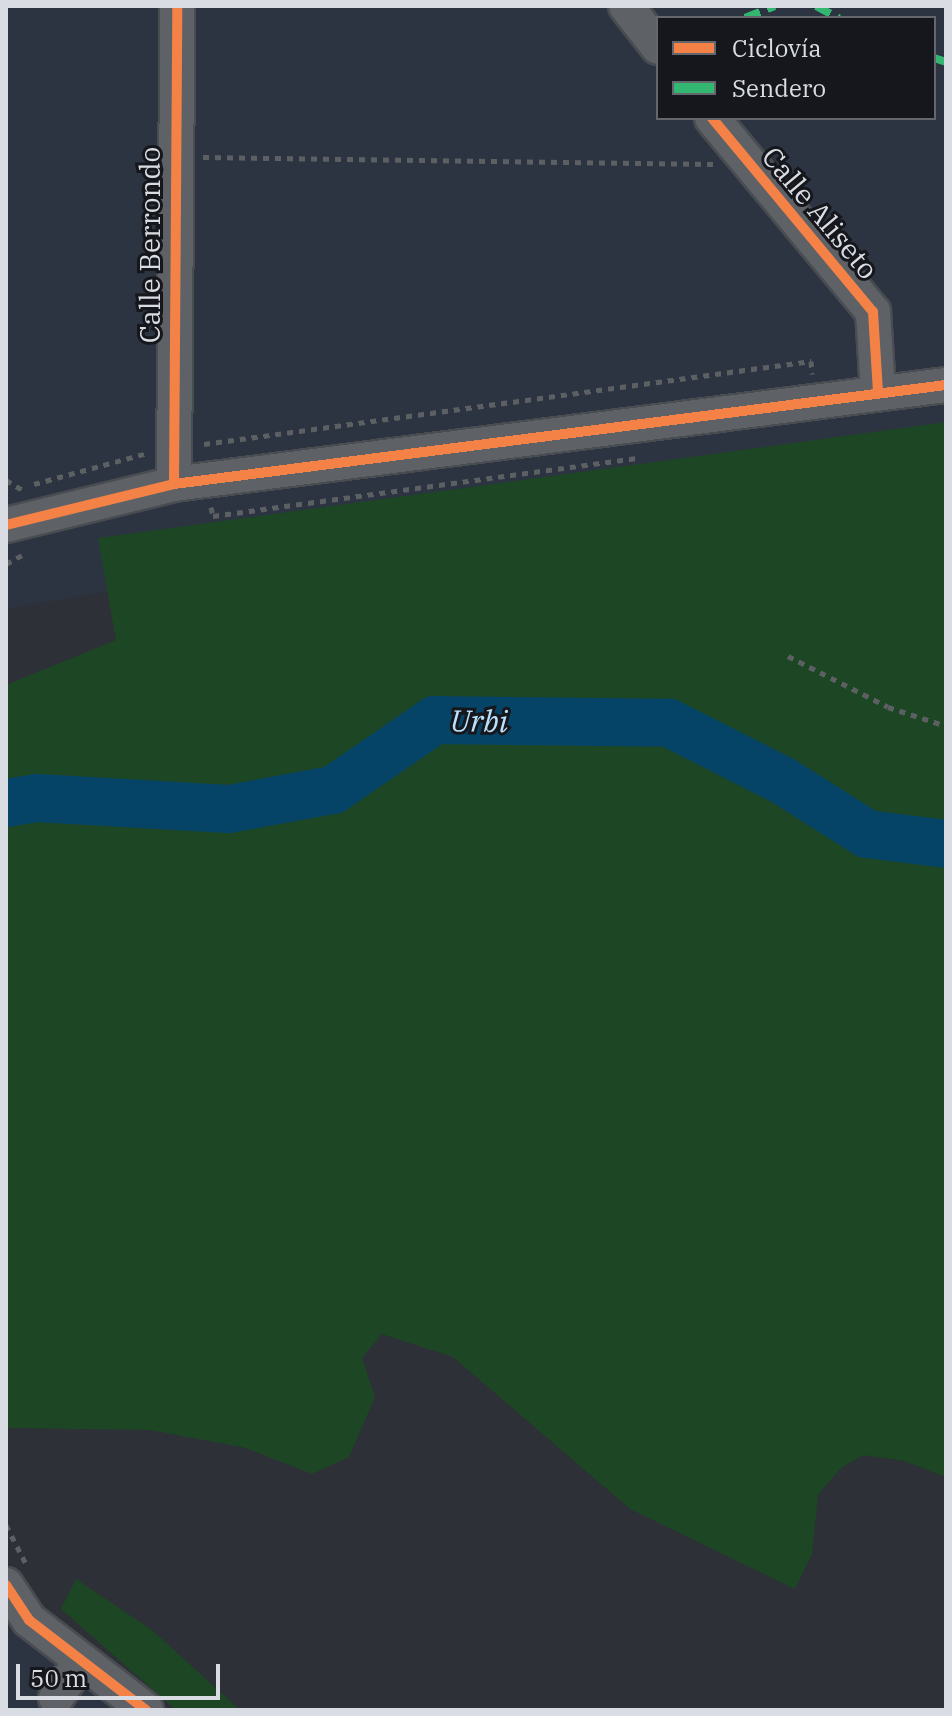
<!DOCTYPE html>
<html>
<head>
<meta charset="utf-8">
<style>
	body { margin:0 }
	#map { position:relative; width:952px; height:1716px; overflow:hidden; background:#2d3036; font-family:"IBM Plex Serif",serif }
	div>[style] { position:absolute }
	.built>* { inset:0; background:#2c3442 }
	.green>* { inset:0; background:#1d4625 }
	.river>* { height:48px; margin:-24px; padding:0 24px; transform-origin:24px; border-radius:24px; background:#064467 }
	.path>* { height:5px; margin-top:-2.5px; transform-origin:0; background:repeating-linear-gradient(90deg,#5d6063 0 6px,transparent 0 12px) }
	.roads { filter:drop-shadow(2px 0 #494c51) drop-shadow(-2px 0 #494c51) drop-shadow(0 2px #494c51) drop-shadow(0 -2px #494c51) }
	.minor>* { height:34px; margin:-17px; padding:0 17px; transform-origin:17px; border-radius:17px; background:#5e6165 }
	.quiet>* { height:8px; margin-top:-4px; transform-origin:0; background:repeating-linear-gradient(90deg,#33b770 0 16px,transparent 0 24px) }
	.cycleway>* { height:10px; margin:-5px; padding:0 5px; transform-origin:5px; border-radius:5px; background:#f48246 }
	span { translate:-50% -50%; white-space:nowrap; text-align:center; line-height:1.15; -webkit-text-stroke:6px #15171c; paint-order:stroke }
	.street-label { font-size:28px; color:#d9dde3 }
	.water-label { font-size:30px; color:#bbe1fd; font-style:italic }
	.frame { position:absolute; inset:0; border:8px solid #d9dde3; pointer-events:none }
	.legend { position:absolute; left:656px; top:16px; width:280px; height:104px; box-sizing:border-box; background:#15171c; border:2px solid #63666c; margin:0; padding:10px 14px; list-style:none; font-size:24px; color:#d9dde3 }
	.legend li { display:flex; align-items:center; gap:16px; height:40px }
	.legend b { width:40px; border:2px solid #63666c }
	.scale { position:absolute; left:16px; top:1664px; width:204px; height:36px; box-sizing:border-box; border:4px solid #d9dde3; border-top:0; padding-left:10px; font-size:24px; line-height:28px; white-space:nowrap; color:#d9dde3; -webkit-text-stroke:6px #15171c; paint-order:stroke }
</style>
</head>
<body>
<div id="map">
	<div class="built">
		<div style="clip-path:polygon(evenodd,6px 6px,946px 6px,946px 447px,6px 609px,6px 6px,658px 18px,934px 18px,934px 118px,658px 118px,658px 18px)"></div>
		<div style="clip-path:polygon(6px 1627px,54px 1659px,121px 1710px,6px 1710px)"></div>
	</div>
	<div class="green">
		<div style="clip-path:polygon(946px 422px,946px 1477px,904px 1461px,863px 1455px,841px 1468px,818px 1495px,812px 1554px,795px 1589px,630px 1509px,453px 1357px,382px 1334px,362px 1358px,375px 1397px,349px 1457px,312px 1474px,246px 1448px,150px 1430px,6px 1428px,6px 685px,116px 640px,98px 538px)"></div>
		<div style="clip-path:polygon(76px 1579px,152px 1630px,240px 1710px,176px 1710px,61px 1609px)"></div>
	</div>
	<div class="river">
		<div style="left:6px;top:803px;width:31px;rotate:-9deg"></div>
		<div style="left:37px;top:798px;width:192px;rotate:3.3deg"></div>
		<div style="left:229px;top:809px;width:106px;rotate:-10.4deg"></div>
		<div style="left:333px;top:790px;width:124px;rotate:-34.5deg"></div>
		<div style="left:435px;top:720px;width:234px;rotate:0.7deg"></div>
		<div style="left:669px;top:723px;width:127px;rotate:26.8deg"></div>
		<div style="left:782px;top:780px;width:101px;rotate:32.4deg"></div>
		<div style="left:867px;top:834px;width:80px;rotate:7.2deg"></div>
	</div>
	<div class="path">
		<div style="left:203px;top:157px;width:510px;rotate:0.79deg"></div>
		<div style="left:204px;top:444px;width:613px;rotate:-7.79deg"></div>
		<div style="left:811px;top:361px;width:13px;rotate:86deg"></div>
		<div style="left:6px;top:480px;width:23px;rotate:31deg"></div>
		<div style="left:34px;top:484px;width:117px;rotate:-15.3deg"></div>
		<div style="left:211px;top:507px;width:9px;rotate:77deg"></div>
		<div style="left:213px;top:516px;width:428px;rotate:-7.8deg"></div>
		<div style="left:6px;top:564px;width:23px;rotate:-29deg"></div>
		<div style="left:788px;top:656px;width:112px;rotate:27deg"></div>
		<div style="left:888px;top:707px;width:61px;rotate:18.1deg"></div>
		<div style="left:6px;top:1525px;width:42px;rotate:62.8deg"></div>
	</div>
	<div class="roads">
		<div class="minor">
			<div style="left:626px;top:6px;width:52px;rotate:52deg"></div>
			<div style="left:712px;top:118px;width:252px;rotate:50.3deg"></div>
			<div style="left:873px;top:312px;width:80px;rotate:86.4deg"></div>
			<div style="left:174px;top:484px;width:478px;rotate:-89.6deg"></div>
			<div style="left:6px;top:525px;width:173px;rotate:-13.7deg"></div>
			<div style="left:174px;top:484px;width:778px;rotate:-7.31deg"></div>
			<div style="left:6px;top:1585px;width:42px;rotate:56.7deg"></div>
			<div style="left:29px;top:1620px;width:148px;rotate:37.6deg"></div>
			<div style="left:56px;top:1698px;width:45px;rotate:-56deg"></div>
		</div>
	</div>
	<div class="quiet">
		<div style="left:816px;top:6px;width:26px;rotate:28deg"></div>
		<div style="left:745px;top:18px;width:32px;rotate:-22deg"></div>
		<div style="left:934px;top:58px;width:13px;rotate:18deg"></div>
	</div>
	<div class="cycleway">
		<div style="left:712px;top:118px;width:252px;rotate:50.3deg"></div>
		<div style="left:873px;top:312px;width:80px;rotate:86.4deg"></div>
		<div style="left:174px;top:484px;width:478px;rotate:-89.6deg"></div>
		<div style="left:6px;top:525px;width:173px;rotate:-13.7deg"></div>
		<div style="left:174px;top:484px;width:778px;rotate:-7.31deg"></div>
		<div style="left:6px;top:1585px;width:42px;rotate:56.7deg"></div>
		<div style="left:29px;top:1620px;width:148px;rotate:37.6deg"></div>
	</div>
	<div class="street-label">
		<span style="left:820px;top:213px;rotate:50deg">Calle Aliseto</span>
		<span style="left:150px;top:245px;rotate:-90deg">Calle Berrondo</span>
	</div>
	<div class="water-label">
		<span style="left:479px;top:721px;rotate:1deg">Urbi</span>
	</div>
	<div class="frame"></div>
	<ul class="legend">
	<li><b style="height:10px;background:#f48246"></b>Ciclovía</li>
	<li><b style="height:10px;background:#33b770"></b>Sendero</li>
	</ul>
	<div class="scale">50 m</div>
</div>
</body>
</html>
